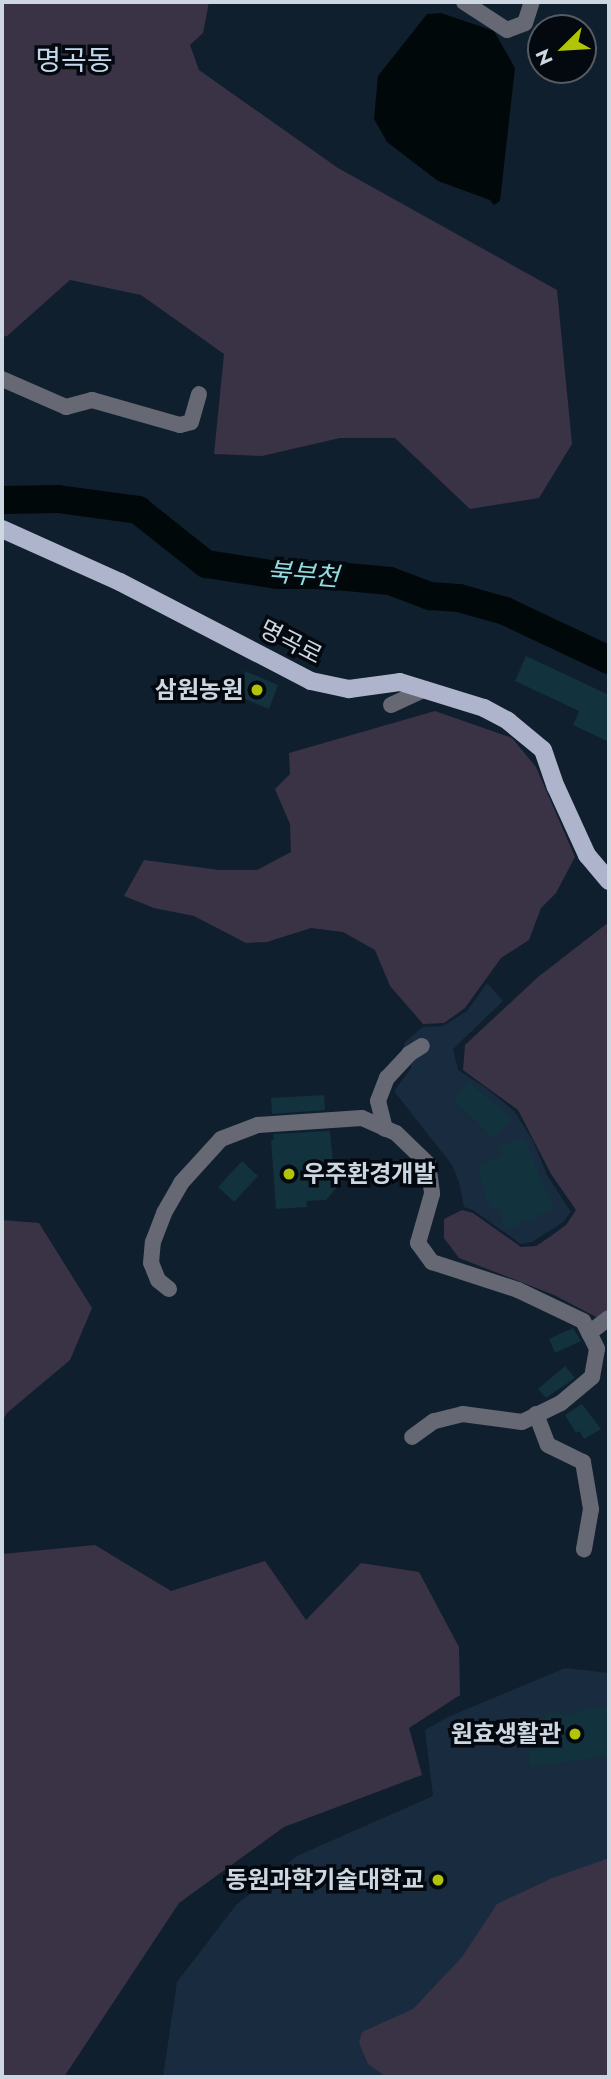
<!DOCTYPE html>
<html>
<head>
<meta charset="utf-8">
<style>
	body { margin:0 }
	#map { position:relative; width:611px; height:2079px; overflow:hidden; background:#101f2e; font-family:Jost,"Noto Sans KR",sans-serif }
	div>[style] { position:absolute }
	.built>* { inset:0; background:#192b3f }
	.green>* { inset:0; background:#3a3245 }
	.water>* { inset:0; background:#000809 }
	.river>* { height:28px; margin:-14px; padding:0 14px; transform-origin:14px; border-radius:14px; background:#000809 }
	.building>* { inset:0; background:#12323d }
	.minor>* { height:16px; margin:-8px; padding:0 8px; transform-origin:8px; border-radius:8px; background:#666874 }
	.major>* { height:18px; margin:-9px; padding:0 9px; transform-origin:9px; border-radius:9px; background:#afb4cd }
	.dots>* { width:19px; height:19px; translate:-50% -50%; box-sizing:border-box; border:4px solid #04080f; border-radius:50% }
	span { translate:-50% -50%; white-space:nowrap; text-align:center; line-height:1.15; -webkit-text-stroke:7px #04080f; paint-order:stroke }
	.street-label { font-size:24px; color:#cdd7e2 }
	.poi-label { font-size:24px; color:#cdd7e2; font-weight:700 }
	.right { translate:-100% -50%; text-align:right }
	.left { translate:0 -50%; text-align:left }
	.water-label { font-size:26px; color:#93dcdd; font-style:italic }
	.quarter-label { font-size:28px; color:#c3d7ec }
	.frame { position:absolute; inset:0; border:4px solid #cdd7e2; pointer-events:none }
	.north { position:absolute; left:527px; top:14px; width:70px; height:70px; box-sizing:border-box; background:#04080f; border:2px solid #545b63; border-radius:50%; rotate:246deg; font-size:19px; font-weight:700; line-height:28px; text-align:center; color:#cdd7e2 }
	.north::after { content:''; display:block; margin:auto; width:24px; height:32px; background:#afc505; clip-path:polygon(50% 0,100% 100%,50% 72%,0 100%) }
</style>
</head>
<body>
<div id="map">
	<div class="built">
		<div style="clip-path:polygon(487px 983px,503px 1001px,453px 1049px,458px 1070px,486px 1088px,515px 1112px,533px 1141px,547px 1175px,571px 1212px,563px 1222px,532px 1242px,521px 1244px,473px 1210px,464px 1207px,459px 1182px,452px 1165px,394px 1091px,412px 1067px,402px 1051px,405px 1042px,423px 1027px,443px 1026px,467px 1011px)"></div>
		<div style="clip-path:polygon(565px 1668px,609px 1673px,609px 2077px,163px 2077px,177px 1982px,236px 1905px,297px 1856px,433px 1796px,425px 1730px,446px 1718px)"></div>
	</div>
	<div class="green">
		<div style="clip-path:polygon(2px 2px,209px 2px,203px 33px,190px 45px,199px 70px,338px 168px,557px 290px,572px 444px,539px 498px,470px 509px,395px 438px,340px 438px,262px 456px,214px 454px,224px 354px,141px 295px,70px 280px,7px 336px,2px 337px)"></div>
		<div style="clip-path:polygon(435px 711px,512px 738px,536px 767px,575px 857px,556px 893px,541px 908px,529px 940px,501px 958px,465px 1008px,444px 1023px,423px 1024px,390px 986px,375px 950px,343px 932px,311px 928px,267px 942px,246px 943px,194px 916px,154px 908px,124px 896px,144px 860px,219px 870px,257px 870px,291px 852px,290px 824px,275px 789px,290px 774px,289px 753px)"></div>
		<div style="clip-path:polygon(609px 922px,609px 1312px,596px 1317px,554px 1295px,459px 1258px,444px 1238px,444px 1219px,462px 1210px,473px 1213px,521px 1247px,536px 1246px,551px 1236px,566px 1225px,576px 1210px,551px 1174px,518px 1110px,463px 1070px,465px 1045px,538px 977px)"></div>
		<div style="clip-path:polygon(2px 1220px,39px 1223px,92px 1308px,70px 1360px,7px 1413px,2px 1422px)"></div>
		<div style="clip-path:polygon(95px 1545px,171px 1591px,265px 1561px,306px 1620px,361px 1563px,419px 1572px,459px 1647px,460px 1695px,409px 1728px,422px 1775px,284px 1827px,179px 1903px,64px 2077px,2px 2077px,2px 1554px)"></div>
		<div style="clip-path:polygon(609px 1858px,609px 2077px,386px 2077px,368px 2064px,359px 2043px,362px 2032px,413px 2009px,462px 1957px,497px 1904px,552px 1878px)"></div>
	</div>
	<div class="water">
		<div style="clip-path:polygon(441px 13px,494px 31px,515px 68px,500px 201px,494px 205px,490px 200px,438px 181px,387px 142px,374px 119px,378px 76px,427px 14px)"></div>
	</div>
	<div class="river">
		<div style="left:2px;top:500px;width:56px;rotate:-1deg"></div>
		<div style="left:58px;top:499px;width:81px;rotate:7.8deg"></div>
		<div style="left:138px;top:510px;width:87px;rotate:38.5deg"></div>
		<div style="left:206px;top:564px;width:73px;rotate:8.7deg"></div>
		<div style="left:278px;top:575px;width:48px"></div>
		<div style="left:326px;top:575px;width:64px;rotate:5.4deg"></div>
		<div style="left:390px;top:581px;width:43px;rotate:20.6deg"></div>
		<div style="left:430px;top:596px;width:29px;rotate:4deg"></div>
		<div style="left:459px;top:598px;width:48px;rotate:15.8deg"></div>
		<div style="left:505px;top:611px;width:115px;rotate:25.2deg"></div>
	</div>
	<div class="building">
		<div style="clip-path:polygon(526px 656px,609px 695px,609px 742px,573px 725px,579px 711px,515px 681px)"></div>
		<div style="clip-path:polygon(245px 671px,278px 685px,269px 709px,235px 695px)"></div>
		<div style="clip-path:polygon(469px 1082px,512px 1119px,493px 1138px,453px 1100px)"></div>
		<div style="clip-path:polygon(324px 1095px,325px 1110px,272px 1114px,271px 1098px)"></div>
		<div style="clip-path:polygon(330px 1131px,333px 1162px,345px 1161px,346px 1176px,326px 1200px,306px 1201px,307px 1207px,276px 1209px,271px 1140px,274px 1140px,273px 1134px)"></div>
		<div style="clip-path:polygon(523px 1137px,554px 1209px,506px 1230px,497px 1208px,491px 1209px,485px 1196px,477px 1165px,502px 1156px,499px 1147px)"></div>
		<div style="clip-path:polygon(242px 1161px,258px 1176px,234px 1202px,218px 1187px)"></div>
		<div style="clip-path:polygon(573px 1328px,581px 1341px,555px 1353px,549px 1339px)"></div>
		<div style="clip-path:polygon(565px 1366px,575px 1378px,546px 1398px,538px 1389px)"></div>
		<div style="clip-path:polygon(582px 1404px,601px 1429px,584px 1439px,579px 1431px,576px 1433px,565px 1415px)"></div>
		<div style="clip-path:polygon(609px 1707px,609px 1756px,531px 1767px,528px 1751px,536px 1748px,534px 1737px,549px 1732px,543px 1724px,545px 1715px,555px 1710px,565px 1716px,584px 1709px)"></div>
	</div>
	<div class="minor">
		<div style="left:464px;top:2px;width:51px;rotate:33.1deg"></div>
		<div style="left:507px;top:30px;width:19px;rotate:-21deg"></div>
		<div style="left:525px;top:23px;width:22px;rotate:-72deg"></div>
		<div style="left:2px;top:379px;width:70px;rotate:23.6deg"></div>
		<div style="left:66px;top:407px;width:27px;rotate:-15deg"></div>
		<div style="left:92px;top:400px;width:91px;rotate:15.9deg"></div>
		<div style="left:180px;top:425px;width:11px;rotate:-15deg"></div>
		<div style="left:191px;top:422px;width:29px;rotate:-74deg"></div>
		<div style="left:391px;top:705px;width:38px;rotate:-25deg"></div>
		<div style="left:385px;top:1129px;width:29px;rotate:-104deg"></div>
		<div style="left:378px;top:1101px;width:25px;rotate:-69deg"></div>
		<div style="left:387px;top:1078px;width:33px;rotate:-47deg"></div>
		<div style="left:409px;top:1054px;width:15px;rotate:-32deg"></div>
		<div style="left:169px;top:1289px;width:14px;rotate:-141deg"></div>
		<div style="left:158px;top:1280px;width:18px;rotate:-112deg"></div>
		<div style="left:151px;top:1263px;width:21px;rotate:-85deg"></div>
		<div style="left:153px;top:1242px;width:31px;rotate:-69deg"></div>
		<div style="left:164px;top:1213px;width:34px;rotate:-60deg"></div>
		<div style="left:181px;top:1183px;width:59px;rotate:-47.7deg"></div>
		<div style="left:221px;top:1139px;width:40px;rotate:-21deg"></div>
		<div style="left:258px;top:1125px;width:104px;rotate:-3.9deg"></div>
		<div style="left:362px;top:1118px;width:37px;rotate:24deg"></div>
		<div style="left:396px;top:1133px;width:45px;rotate:44.1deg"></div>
		<div style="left:428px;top:1164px;width:30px;rotate:82deg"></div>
		<div style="left:432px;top:1194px;width:51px;rotate:105.9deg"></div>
		<div style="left:418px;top:1243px;width:24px;rotate:54deg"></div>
		<div style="left:432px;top:1262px;width:90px;rotate:18deg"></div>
		<div style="left:518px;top:1290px;width:72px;rotate:25.5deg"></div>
		<div style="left:583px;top:1321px;width:31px;rotate:63deg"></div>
		<div style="left:597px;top:1349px;width:28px;rotate:100deg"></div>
		<div style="left:592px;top:1377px;width:40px;rotate:140deg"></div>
		<div style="left:561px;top:1403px;width:43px;rotate:154deg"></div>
		<div style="left:522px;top:1422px;width:60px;rotate:-172.3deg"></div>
		<div style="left:463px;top:1414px;width:30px;rotate:166deg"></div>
		<div style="left:434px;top:1421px;width:27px;rotate:144deg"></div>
		<div style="left:589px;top:1333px;width:25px;rotate:-37deg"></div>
		<div style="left:536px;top:1414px;width:33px;rotate:69deg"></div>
		<div style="left:548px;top:1445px;width:39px;rotate:26deg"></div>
		<div style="left:583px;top:1462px;width:48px;rotate:80.3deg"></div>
		<div style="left:591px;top:1509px;width:41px;rotate:99.9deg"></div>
	</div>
	<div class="major">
		<div style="left:2px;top:529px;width:129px;rotate:24.2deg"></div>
		<div style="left:120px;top:582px;width:215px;rotate:27.4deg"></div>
		<div style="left:311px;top:681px;width:39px;rotate:12deg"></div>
		<div style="left:349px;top:689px;width:51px;rotate:-7.8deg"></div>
		<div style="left:400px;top:682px;width:88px;rotate:17.2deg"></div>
		<div style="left:484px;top:708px;width:27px;rotate:28deg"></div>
		<div style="left:508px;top:721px;width:45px;rotate:39.6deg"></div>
		<div style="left:543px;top:750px;width:39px;rotate:71deg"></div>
		<div style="left:556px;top:787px;width:75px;rotate:65.5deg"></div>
		<div style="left:587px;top:855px;width:34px;rotate:50deg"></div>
	</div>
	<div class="dots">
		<div style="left:257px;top:690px;background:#afc505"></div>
		<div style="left:289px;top:1174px;background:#afc505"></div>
		<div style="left:575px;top:1734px;background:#afc505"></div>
		<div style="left:438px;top:1880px;background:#afc505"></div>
	</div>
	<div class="street-label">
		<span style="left:291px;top:642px;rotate:27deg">명곡로</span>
	</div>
	<div class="poi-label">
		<span class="right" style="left:243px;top:690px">삼원농원</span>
		<span class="left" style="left:303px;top:1174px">우주환경개발</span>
		<span class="right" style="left:561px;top:1734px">원효생활관</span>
		<span class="right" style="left:424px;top:1880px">동원과학기술대학교</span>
	</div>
	<div class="water-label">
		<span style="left:303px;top:575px;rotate:5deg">북부천</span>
	</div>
	<div class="quarter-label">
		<span style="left:74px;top:61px">명곡동</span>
	</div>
	<div class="frame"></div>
	<div class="north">N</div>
</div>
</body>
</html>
